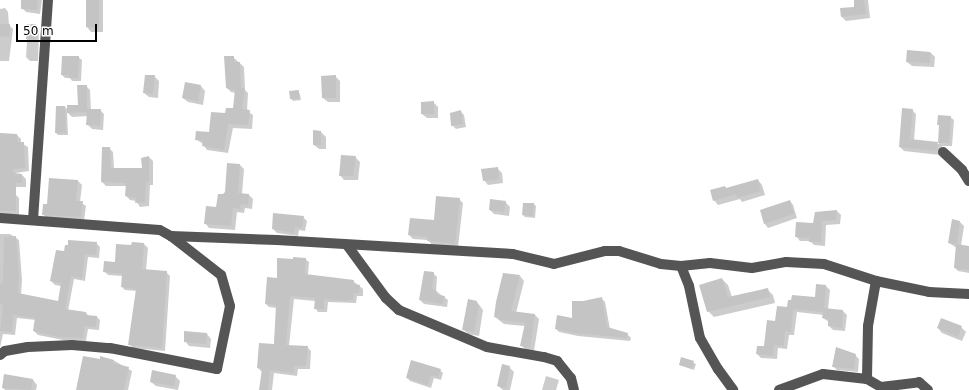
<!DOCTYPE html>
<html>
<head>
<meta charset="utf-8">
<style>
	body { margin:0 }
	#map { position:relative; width:969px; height:390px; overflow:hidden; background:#fff; font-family:"DejaVu Sans",sans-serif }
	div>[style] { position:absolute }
	.shadow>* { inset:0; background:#0003 }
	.building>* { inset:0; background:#c4c4c4 }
	.minor>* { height:10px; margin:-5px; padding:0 5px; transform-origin:5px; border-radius:5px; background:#555 }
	span { translate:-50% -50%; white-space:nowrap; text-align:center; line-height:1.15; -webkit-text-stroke:3.5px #fff; paint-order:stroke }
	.scale { position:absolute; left:16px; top:24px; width:81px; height:18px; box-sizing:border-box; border:2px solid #000; border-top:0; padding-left:5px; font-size:12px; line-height:14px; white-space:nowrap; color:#000; -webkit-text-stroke:3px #fff; paint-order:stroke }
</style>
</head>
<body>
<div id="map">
	<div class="shadow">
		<div style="clip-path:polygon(22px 0,42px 0,40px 14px,26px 12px,22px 8px)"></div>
		<div style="clip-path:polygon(87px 0,103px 0,103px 32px,91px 32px,87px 27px)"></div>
		<div style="clip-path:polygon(855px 0,868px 0,870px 18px,846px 21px,842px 17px,855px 8px)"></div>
		<div style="clip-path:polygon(5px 8px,8px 12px,9px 25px,13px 29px,9px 61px,0 61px,0 9px)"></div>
		<div style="clip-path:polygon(28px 25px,36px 25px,39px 29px,38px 61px,30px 61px,26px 57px)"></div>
		<div style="clip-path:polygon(930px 52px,935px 57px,934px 67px,912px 66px,907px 62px)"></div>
		<div style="clip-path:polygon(78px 57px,82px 60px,81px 81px,72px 81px,70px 78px,65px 78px,62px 75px)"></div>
		<div style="clip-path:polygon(233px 57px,244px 67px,245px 90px,248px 93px,247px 111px,253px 115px,252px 129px,233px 128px,228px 153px,207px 150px,203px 144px,196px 139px,210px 134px,226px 114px,234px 109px,236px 93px,231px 92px,227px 88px)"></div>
		<div style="clip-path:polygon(154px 76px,159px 81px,158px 98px,149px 97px,144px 93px)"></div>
		<div style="clip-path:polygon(335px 76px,340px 81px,340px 102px,328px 102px,323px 98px)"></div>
		<div style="clip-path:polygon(86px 86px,90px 90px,91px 110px,100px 110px,104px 114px,103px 130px,92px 129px,88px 125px,88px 116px,72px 117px,67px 112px,68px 135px,58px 135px,56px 133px,65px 107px,68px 110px,79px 106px)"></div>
		<div style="clip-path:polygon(201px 86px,205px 91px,203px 105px,188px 102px,183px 98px)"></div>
		<div style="clip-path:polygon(298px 92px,300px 94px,301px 100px,293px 101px,291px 99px)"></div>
		<div style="clip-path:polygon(433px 102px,438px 107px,438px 118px,427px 118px,422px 114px)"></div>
		<div style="clip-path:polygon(912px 110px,916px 114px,914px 141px,939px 144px,940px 126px,950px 117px,954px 120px,952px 146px,942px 146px,940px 155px,904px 151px,900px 147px)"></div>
		<div style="clip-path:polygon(460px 111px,464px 115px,466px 127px,456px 129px,452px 125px)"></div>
		<div style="clip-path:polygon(321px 132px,326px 137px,326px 149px,319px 149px,314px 145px)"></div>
		<div style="clip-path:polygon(0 134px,17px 135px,21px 139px,21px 143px,28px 147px,29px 171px,16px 173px,16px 175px,22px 175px,26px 179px,26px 187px,14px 187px,0 150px)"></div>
		<div style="clip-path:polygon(109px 148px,113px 152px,114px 169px,144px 169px,142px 158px,149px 157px,153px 161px,153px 185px,150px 185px,149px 206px,140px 207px,136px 201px,130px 200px,126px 196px,127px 186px,106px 186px,102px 182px)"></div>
		<div style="clip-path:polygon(355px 157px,360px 162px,358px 180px,344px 180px,340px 175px)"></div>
		<div style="clip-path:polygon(240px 165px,244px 169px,242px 194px,249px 195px,253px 199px,252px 209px,245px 208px,244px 213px,237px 212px,235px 230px,209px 228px,205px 223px,217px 208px)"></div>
		<div style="clip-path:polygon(497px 168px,502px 173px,503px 183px,488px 185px,484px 180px)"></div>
		<div style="clip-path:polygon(50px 179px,78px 181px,82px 185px,80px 202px,86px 206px,84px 220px,46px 218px,43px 214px,48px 206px)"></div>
		<div style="clip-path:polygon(758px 180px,762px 185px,765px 195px,742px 202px,740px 199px,718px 205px,714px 200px,725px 187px,727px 189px)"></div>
		<div style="clip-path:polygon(0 194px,15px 194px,19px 198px,19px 215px,0 214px)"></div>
		<div style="clip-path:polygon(459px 199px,463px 203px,458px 247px,432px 245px,428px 240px,413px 239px,409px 235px,435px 221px)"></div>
		<div style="clip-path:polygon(790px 201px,793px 205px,797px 218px,768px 228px,765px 224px,761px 211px)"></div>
		<div style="clip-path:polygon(505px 202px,510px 207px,509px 216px,494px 214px,490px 210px)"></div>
		<div style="clip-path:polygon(534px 204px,536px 206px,535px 218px,525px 217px,523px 215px)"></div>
		<div style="clip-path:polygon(837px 211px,841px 215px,840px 224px,826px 225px,825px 246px,814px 245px,810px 241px,800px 241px,796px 236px)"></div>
		<div style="clip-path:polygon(303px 217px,307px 221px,305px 231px,299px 230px,298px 236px,277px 233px,273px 229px)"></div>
		<div style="clip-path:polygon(960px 222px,964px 226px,961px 246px,969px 247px,969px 273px,958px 271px,955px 268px,957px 248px,949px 243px)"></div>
		<div style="clip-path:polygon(0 234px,10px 234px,19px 240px,22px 280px,21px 295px,59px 303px,61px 286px,55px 285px,51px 281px,65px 252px,96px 243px,100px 247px,99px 258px,88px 257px,85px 281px,74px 279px,68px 311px,86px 313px,89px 316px,97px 317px,100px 320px,99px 330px,88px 329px,86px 341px,63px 340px,38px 335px,34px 331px,36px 320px,17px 318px,15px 335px,3px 334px,0 348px)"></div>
		<div style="clip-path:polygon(132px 243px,144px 244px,148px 248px,146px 270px,166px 272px,170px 276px,165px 351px,133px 348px,129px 344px,137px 291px,125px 290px,122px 287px,123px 276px,108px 275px,104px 271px,116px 263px,132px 246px)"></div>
		<div style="clip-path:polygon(305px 259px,309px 262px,308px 275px,353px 281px,363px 289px,363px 296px,357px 296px,356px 303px,328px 302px,327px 312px,318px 312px,315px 308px,315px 301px,294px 299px,289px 346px,307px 347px,311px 351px,310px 369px,298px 369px,297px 376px,274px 373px,272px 390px,260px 390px,262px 372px,258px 368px,274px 345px,277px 308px,269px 307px,266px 304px,278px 279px)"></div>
		<div style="clip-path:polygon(433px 273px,437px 277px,436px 291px,448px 300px,447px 307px,424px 304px,420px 300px)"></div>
		<div style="clip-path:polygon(520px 276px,524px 281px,516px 313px,535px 315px,539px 319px,534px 351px,526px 350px,522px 346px,525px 326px,504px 324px,495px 317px)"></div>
		<div style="clip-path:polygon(722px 279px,728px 285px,732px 297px,767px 289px,773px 295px,775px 303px,714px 317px,708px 311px)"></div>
		<div style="clip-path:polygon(826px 286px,830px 290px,828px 309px,843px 311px,847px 315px,845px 331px,833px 330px,829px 326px,829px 322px,823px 318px,824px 315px,797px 312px,794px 335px,789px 335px,787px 349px,778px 348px,777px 359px,761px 358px,757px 354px,765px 348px,776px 322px,788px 308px,816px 298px)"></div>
		<div style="clip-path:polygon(601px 298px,605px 302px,610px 329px,627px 334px,631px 338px,630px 341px,578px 336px,559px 332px,556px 329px,573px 320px)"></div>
		<div style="clip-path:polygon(477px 302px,483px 310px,479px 336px,468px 334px,463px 329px)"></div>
		<div style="clip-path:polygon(961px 327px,966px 332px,962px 341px,942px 333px,938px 328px)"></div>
		<div style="clip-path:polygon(207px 334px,211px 339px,210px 348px,189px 346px,185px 341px)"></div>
		<div style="clip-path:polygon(855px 355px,859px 359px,858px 372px,837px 370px,833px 366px)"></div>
		<div style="clip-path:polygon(682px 358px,696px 364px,694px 370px,680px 365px)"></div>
		<div style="clip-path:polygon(113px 360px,132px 371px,128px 390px,77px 390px,100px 361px)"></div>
		<div style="clip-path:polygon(509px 367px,514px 372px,510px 390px,503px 390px,498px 386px)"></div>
		<div style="clip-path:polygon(440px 370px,443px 373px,441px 380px,434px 378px,431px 388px,410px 381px,407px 377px)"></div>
		<div style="clip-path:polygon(5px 376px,33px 380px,37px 385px,36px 390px,5px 390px,3px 388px)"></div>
		<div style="clip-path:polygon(175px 376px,180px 381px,178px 390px,156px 386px,151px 382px)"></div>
		<div style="clip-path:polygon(546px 376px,559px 380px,556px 390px,542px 390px)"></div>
	</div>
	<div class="building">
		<div style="clip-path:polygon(21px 0,38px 0,37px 10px,21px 9px)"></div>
		<div style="clip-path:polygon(86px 0,99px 0,99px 28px,86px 27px)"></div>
		<div style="clip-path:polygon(854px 0,864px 0,866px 14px,841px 17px,840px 8px,854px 7px)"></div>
		<div style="clip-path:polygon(0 24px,10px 24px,9px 37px,0 36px)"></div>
		<div style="clip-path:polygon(27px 24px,36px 24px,36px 40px,26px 39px)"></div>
		<div style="clip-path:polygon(907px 50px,930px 52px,930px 63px,906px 62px)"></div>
		<div style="clip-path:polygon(62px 56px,79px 56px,78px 78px,68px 78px,68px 75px,61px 75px)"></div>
		<div style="clip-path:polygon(224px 56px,234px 56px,234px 62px,240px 62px,241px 88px,245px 88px,242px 109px,250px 110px,248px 125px,228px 124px,224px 150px,202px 146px,203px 141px,195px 140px,196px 131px,209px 132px,211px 112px,225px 113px,226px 108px,233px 108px,235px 90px,226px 88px)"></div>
		<div style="clip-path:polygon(145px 75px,155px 75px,153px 94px,143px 93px)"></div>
		<div style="clip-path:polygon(336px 75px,336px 98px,322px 98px,321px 76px)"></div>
		<div style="clip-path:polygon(185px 82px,201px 85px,198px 101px,182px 98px)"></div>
		<div style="clip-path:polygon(77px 85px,87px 85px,87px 109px,101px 109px,100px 126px,86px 125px,87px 112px,67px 113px,67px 105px,78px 105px)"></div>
		<div style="clip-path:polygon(299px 90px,299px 99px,290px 99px,289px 91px)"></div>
		<div style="clip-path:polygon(434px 101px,434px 114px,421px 114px,421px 102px)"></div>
		<div style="clip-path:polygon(56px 106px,65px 106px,66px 133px,55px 133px)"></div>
		<div style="clip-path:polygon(902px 108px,913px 109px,910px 139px,938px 142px,937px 151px,899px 147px)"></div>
		<div style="clip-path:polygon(461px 110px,463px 124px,451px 126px,450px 113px)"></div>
		<div style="clip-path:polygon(938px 115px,951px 116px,949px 143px,938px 143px,939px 125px,937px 125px)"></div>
		<div style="clip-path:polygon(313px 130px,321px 131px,321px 145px,313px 145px)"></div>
		<div style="clip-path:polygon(0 133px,17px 134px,18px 142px,24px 142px,25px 168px,13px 169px,13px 173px,22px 174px,22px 183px,16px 183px,16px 211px,0 211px)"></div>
		<div style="clip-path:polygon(102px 147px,110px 147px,111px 168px,142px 168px,141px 158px,149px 156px,149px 182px,146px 182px,145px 202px,135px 203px,136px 198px,125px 196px,126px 183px,101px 182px)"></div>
		<div style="clip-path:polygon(341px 155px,356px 156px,353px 176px,339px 176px)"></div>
		<div style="clip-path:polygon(227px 163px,240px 164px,238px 193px,249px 194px,248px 205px,241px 204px,240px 209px,233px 208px,231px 226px,204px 224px,206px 206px,216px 207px,218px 194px,223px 194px,225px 192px)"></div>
		<div style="clip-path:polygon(498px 167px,499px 179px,483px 181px,481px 169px)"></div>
		<div style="clip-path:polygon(49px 178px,78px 180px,76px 201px,83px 201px,81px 217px,42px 215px,43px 204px,47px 204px)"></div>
		<div style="clip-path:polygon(758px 179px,761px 191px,737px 198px,736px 194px,713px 201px,710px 190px,725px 186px,726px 188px)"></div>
		<div style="clip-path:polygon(436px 196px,460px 198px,455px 244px,427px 241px,428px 237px,408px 235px,410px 218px,434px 220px)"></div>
		<div style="clip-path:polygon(490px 199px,506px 201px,504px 212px,489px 210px)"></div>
		<div style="clip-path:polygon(790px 200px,794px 214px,764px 224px,760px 210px)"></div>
		<div style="clip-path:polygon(523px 203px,534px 203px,533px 216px,522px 215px)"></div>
		<div style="clip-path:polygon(837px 210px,836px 220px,822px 221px,821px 242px,809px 242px,809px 238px,795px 237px,796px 222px,813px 223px,815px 212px)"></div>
		<div style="clip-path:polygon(273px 213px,304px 216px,302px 228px,295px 227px,294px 233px,272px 229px)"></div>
		<div style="clip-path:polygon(952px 219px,960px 221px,957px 244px,948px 243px)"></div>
		<div style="clip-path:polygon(16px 236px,19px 275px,18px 293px,58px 301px,61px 283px,50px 281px,56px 250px,64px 251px,65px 245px,68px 245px,68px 240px,97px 242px,96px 255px,85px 254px,82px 278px,71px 276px,65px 309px,86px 312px,86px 315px,97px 316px,96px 327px,85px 326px,83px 338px,59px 337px,33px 331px,35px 318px,13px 315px,12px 332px,0 331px,3px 305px,0 304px,0 283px,3px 284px,4px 237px)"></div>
		<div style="clip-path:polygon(132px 242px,144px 243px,142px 269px,167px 271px,162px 348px,128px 345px,136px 289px,121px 287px,122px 274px,103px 272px,104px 261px,115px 262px,116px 244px,131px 245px)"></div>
		<div style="clip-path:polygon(956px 244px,969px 246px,969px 270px,954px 268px)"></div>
		<div style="clip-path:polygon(293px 257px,306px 258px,305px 274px,354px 280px,353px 284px,360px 285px,359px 293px,354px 293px,353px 300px,347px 300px,347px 301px,324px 299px,324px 309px,314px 309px,315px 298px,290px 296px,286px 345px,308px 346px,306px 366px,294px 366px,294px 373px,270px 370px,268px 390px,259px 390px,262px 369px,257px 368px,259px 343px,274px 344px,276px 305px,265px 304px,267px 277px,277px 278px,277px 258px,293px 259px)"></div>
		<div style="clip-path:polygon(424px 271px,434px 272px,432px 289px,436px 290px,438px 295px,445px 296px,443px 304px,419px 300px)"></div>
		<div style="clip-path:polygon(503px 273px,520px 275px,511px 311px,535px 314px,530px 348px,520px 346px,525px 323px,499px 320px,499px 318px,494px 317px,496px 302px)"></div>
		<div style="clip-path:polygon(722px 278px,728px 297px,768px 288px,770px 297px,707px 312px,699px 285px)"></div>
		<div style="clip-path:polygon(816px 284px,826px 285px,824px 308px,843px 310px,842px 328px,828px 326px,828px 319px,822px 318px,823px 312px,793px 309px,791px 332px,785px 331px,784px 346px,774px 345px,773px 356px,756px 354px,757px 346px,764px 346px,767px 320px,775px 321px,777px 306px,787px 307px,788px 300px,791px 300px,792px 295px,815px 297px)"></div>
		<div style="clip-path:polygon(602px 297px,607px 327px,628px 333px,627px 338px,574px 333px,555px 329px,557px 315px,572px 318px,572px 301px,583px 301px)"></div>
		<div style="clip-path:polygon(468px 299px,477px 301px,477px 304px,479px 305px,474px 332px,462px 330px)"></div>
		<div style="clip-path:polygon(941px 318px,962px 326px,958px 337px,937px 328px)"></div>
		<div style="clip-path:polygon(184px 331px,207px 333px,206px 344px,184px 342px)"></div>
		<div style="clip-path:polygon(836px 347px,856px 354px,854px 369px,832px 367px)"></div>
		<div style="clip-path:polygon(83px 356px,100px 359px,100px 356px,114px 360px,113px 363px,129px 367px,124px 390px,76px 390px)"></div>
		<div style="clip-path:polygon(681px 357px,694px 361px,692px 369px,679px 365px)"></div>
		<div style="clip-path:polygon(411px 360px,441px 369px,438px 377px,431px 375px,428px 385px,406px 378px)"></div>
		<div style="clip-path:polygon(502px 364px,510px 366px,506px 388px,497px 386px)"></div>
		<div style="clip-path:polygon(152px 370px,176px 375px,174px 386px,150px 382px)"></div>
		<div style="clip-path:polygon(4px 374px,33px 379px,31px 390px,2px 388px)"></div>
	</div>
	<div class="minor">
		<div style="left:943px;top:152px;width:26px;rotate:43deg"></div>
		<div style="left:962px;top:170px;width:13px;rotate:58deg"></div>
		<div style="left:0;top:218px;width:160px;rotate:4.3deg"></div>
		<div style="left:160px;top:230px;width:13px;rotate:29deg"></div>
		<div style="left:171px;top:236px;width:106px;rotate:2.2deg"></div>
		<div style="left:277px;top:240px;width:236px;rotate:3.4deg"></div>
		<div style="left:513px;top:254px;width:42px;rotate:13.7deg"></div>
		<div style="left:554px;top:264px;width:53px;rotate:-14.3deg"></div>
		<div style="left:605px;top:251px;width:14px"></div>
		<div style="left:619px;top:251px;width:44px;rotate:17.2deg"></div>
		<div style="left:661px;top:264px;width:20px;rotate:6deg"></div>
		<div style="left:681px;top:266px;width:29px;rotate:-6deg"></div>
		<div style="left:710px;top:263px;width:42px;rotate:6.8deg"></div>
		<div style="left:752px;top:268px;width:35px;rotate:-10deg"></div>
		<div style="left:786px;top:262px;width:38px;rotate:3deg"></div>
		<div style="left:824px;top:264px;width:55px;rotate:18.1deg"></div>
		<div style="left:876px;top:281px;width:54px;rotate:11.7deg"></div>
		<div style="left:929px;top:292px;width:40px;rotate:2.9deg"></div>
		<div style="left:33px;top:220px;width:221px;rotate:-86.1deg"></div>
		<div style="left:347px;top:245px;width:66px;rotate:53.7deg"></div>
		<div style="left:386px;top:298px;width:18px;rotate:43deg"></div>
		<div style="left:399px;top:310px;width:95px;rotate:22.8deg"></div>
		<div style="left:487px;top:347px;width:58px;rotate:10deg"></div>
		<div style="left:544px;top:357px;width:14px;rotate:17deg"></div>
		<div style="left:557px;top:361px;width:22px;rotate:51deg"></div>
		<div style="left:571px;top:378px;width:12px;rotate:76deg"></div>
		<div style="left:681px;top:266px;width:22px;rotate:68deg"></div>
		<div style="left:689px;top:286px;width:53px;rotate:78.1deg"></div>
		<div style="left:700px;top:338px;width:36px;rotate:60deg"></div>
		<div style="left:718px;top:369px;width:26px;rotate:54deg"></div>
		<div style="left:876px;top:281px;width:46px;rotate:100.1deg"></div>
		<div style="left:868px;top:326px;width:53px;rotate:91.1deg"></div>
		<div style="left:867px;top:379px;width:16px;rotate:30deg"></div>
		<div style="left:881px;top:387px;width:38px;rotate:-7deg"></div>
		<div style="left:919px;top:382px;width:12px;rotate:42deg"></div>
		<div style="left:0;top:355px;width:6px;rotate:-39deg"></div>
		<div style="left:5px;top:351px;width:23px;rotate:-10deg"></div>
		<div style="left:28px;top:347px;width:44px;rotate:-2.6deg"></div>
		<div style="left:72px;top:345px;width:38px;rotate:5deg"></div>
		<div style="left:110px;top:348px;width:109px;rotate:11.1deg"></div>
		<div style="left:217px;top:369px;width:64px;rotate:-78.3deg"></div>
		<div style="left:230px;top:306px;width:32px;rotate:-106deg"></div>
		<div style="left:221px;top:275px;width:63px;rotate:-142deg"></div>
		<div style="left:779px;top:390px;width:47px;rotate:-20deg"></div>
		<div style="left:823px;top:374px;width:44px;rotate:6.5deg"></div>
	</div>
	<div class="scale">50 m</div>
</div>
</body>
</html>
